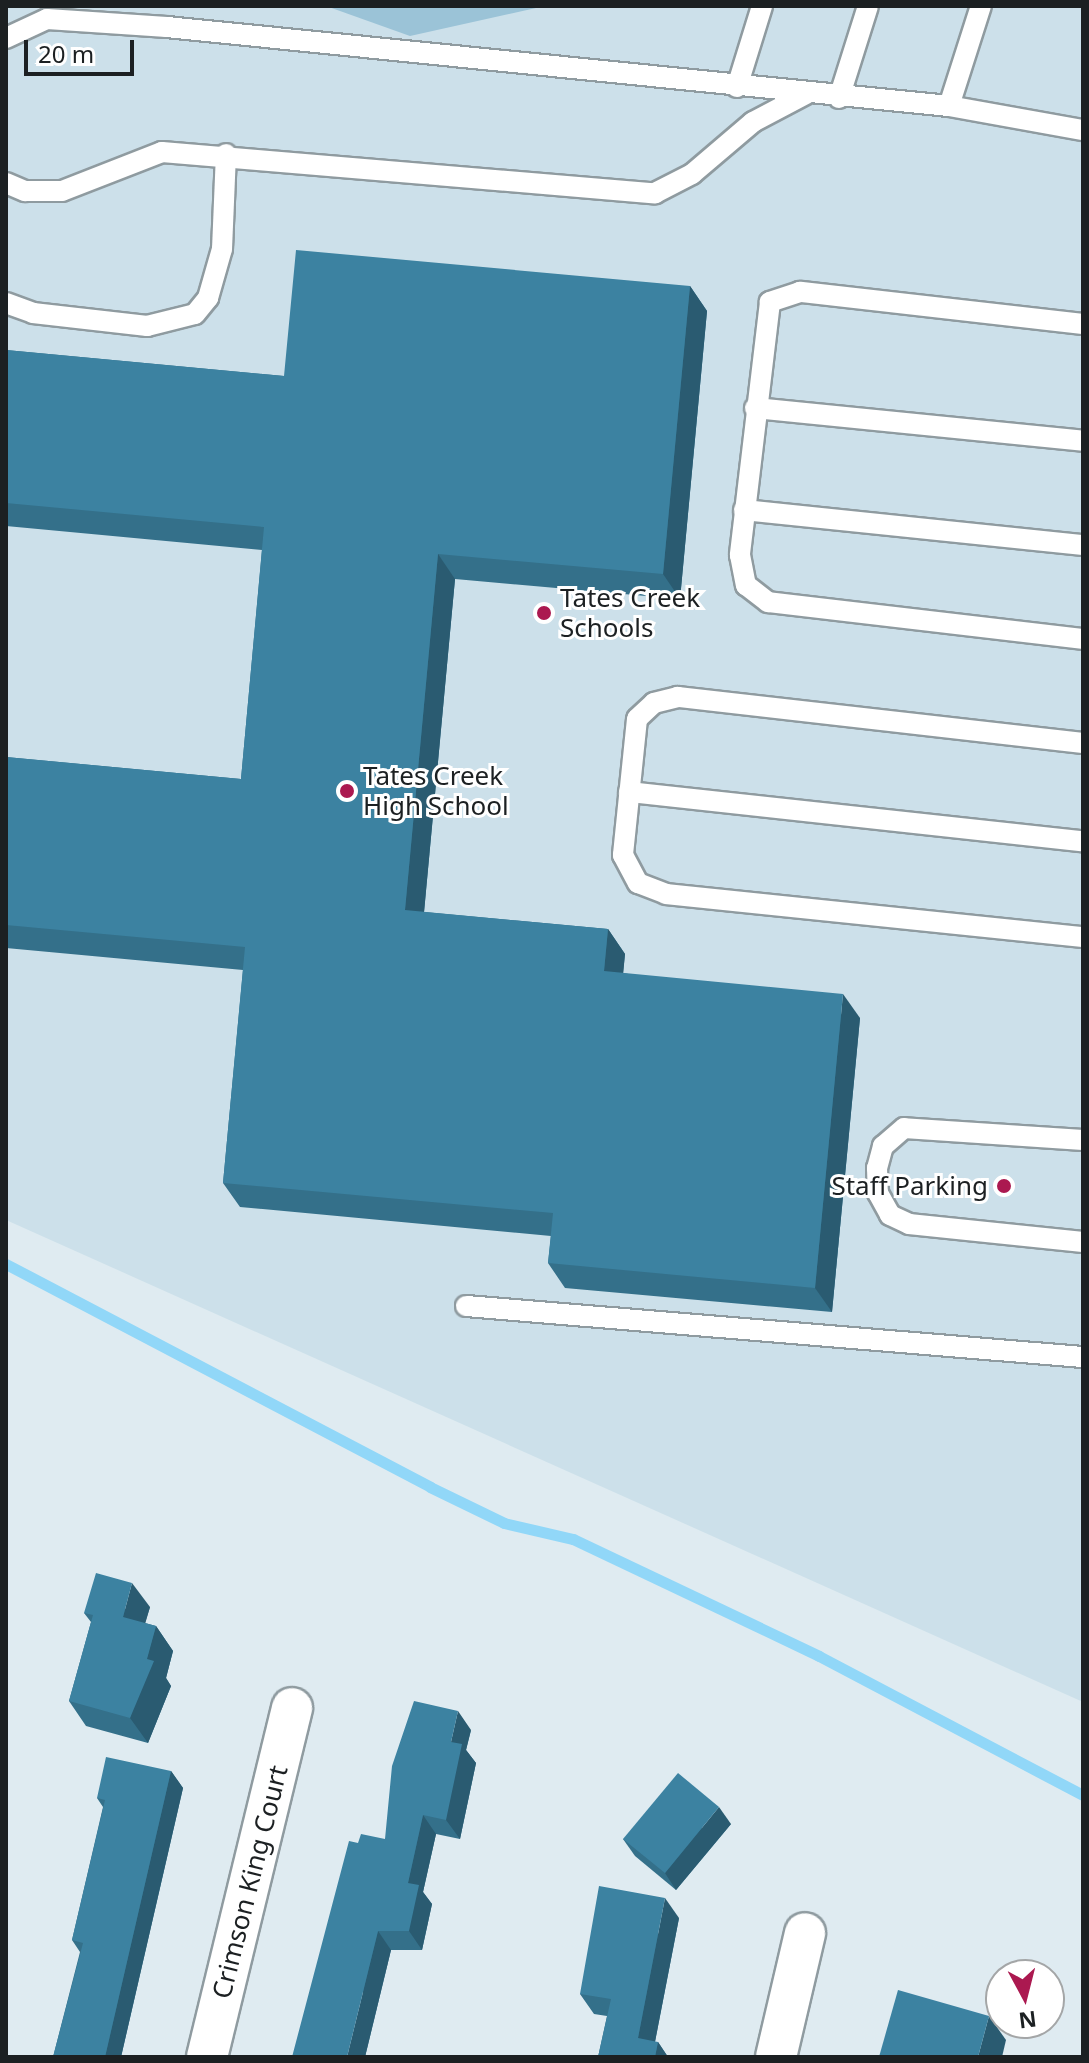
<!DOCTYPE html>
<html>
<head>
<meta charset="utf-8">
<style>
	body { margin:0 }
	#map { position:relative; width:1089px; height:2063px; overflow:hidden; background:#dfebf1; font-family:"Noto Sans",sans-serif }
	div>[style] { position:absolute }
	.built>* { inset:0; background:#cce0ea }
	.green>* { inset:0; background:#9bc3d7 }
	.stream>* { height:11px; margin:-5.5px; padding:0 5.5px; transform-origin:5.5px; border-radius:5.5px; background:#91d7f8 }
	.roads { filter:drop-shadow(2px 0 #8f9ba0) drop-shadow(-2px 0 #8f9ba0) drop-shadow(0 2px #8f9ba0) drop-shadow(0 -2px #8f9ba0) }
	.service>* { height:20px; margin:-10px; padding:0 10px; transform-origin:10px; border-radius:10px; background:#fff }
	.minor>* { height:40px; margin:-20px; padding:0 20px; transform-origin:20px; border-radius:20px; background:#fff }
	.wall>* { inset:0; background:#34708a }
	.shaded-wall>* { inset:0; background:#2a5b71 }
	.building>* { inset:0; background:#3c82a1 }
	.dots>* { width:22px; height:22px; translate:-50% -50%; box-sizing:border-box; border:4px solid #fff; border-radius:50% }
	span { translate:-50% -50%; white-space:nowrap; text-align:center; line-height:1.15; -webkit-text-stroke:6px #fff; paint-order:stroke }
	.poi-label { font-size:26px; color:#1c2022 }
	.left { translate:0 -50%; text-align:left }
	.right { translate:-100% -50%; text-align:right }
	.street-label { font-size:26px; color:#1c2022 }
	.frame { position:absolute; inset:0; border:8px solid #1c2022; pointer-events:none }
	.north { position:absolute; left:985px; top:1959px; width:80px; height:80px; box-sizing:border-box; background:#fff; border:2px solid #a4a6a7; border-radius:50%; rotate:173deg; font-size:22px; font-weight:700; line-height:32px; text-align:center; color:#1c2022 }
	.north::after { content:''; display:block; margin:auto; width:28px; height:36px; background:#ab1950; clip-path:polygon(50% 0,100% 100%,50% 72%,0 100%) }
	.scale { position:absolute; left:24px; top:40px; width:110px; height:36px; box-sizing:border-box; border:4px solid #1c2022; border-top:0; padding-left:10px; font-size:24px; line-height:28px; white-space:nowrap; color:#1c2022; -webkit-text-stroke:6px #fff; paint-order:stroke }
</style>
</head>
<body>
<div id="map">
	<div class="built">
		<div style="clip-path:polygon(6px 6px,1083px 6px,1083px 1702px,6px 1220px)"></div>
	</div>
	<div class="green">
		<div style="clip-path:polygon(326px 6px,545px 6px,410px 36px)"></div>
	</div>
	<div class="stream">
		<div style="left:6px;top:1264px;width:479px;rotate:27.7deg"></div>
		<div style="left:430px;top:1487px;width:82px;rotate:25.9deg"></div>
		<div style="left:504px;top:1523px;width:71px;rotate:13.1deg"></div>
		<div style="left:573px;top:1539px;width:272px;rotate:25.4deg"></div>
		<div style="left:819px;top:1656px;width:298px;rotate:27.8deg"></div>
	</div>
	<div class="roads">
		<div class="service">
			<div style="left:6px;top:38px;width:45px;rotate:-24.9deg"></div>
			<div style="left:47px;top:19px;width:120px;rotate:3.8deg"></div>
			<div style="left:167px;top:27px;width:786px;rotate:5.77deg"></div>
			<div style="left:949px;top:106px;width:136px;rotate:10.2deg"></div>
			<div style="left:737px;top:87px;width:85px;rotate:-72.8deg"></div>
			<div style="left:839px;top:98px;width:96px;rotate:-72.5deg"></div>
			<div style="left:949px;top:106px;width:105px;rotate:-72.3deg"></div>
			<div style="left:6px;top:183px;width:21px;rotate:23deg"></div>
			<div style="left:25px;top:191px;width:37px"></div>
			<div style="left:62px;top:191px;width:107px;rotate:-21.3deg"></div>
			<div style="left:162px;top:152px;width:495px;rotate:4.8deg"></div>
			<div style="left:655px;top:193px;width:42px;rotate:-27.2deg"></div>
			<div style="left:692px;top:174px;width:80px;rotate:-40.4deg"></div>
			<div style="left:753px;top:122px;width:60px;rotate:-27.8deg"></div>
			<div style="left:6px;top:303px;width:29px;rotate:20deg"></div>
			<div style="left:33px;top:313px;width:115px;rotate:6.5deg"></div>
			<div style="left:147px;top:326px;width:49px;rotate:-14deg"></div>
			<div style="left:195px;top:314px;width:21px;rotate:-51deg"></div>
			<div style="left:208px;top:298px;width:51px;rotate:-74.1deg"></div>
			<div style="left:222px;top:249px;width:95px;rotate:-87.6deg"></div>
			<div style="left:1083px;top:324px;width:285px;rotate:-173.5deg"></div>
			<div style="left:800px;top:292px;width:32px;rotate:162deg"></div>
			<div style="left:770px;top:302px;width:255px;rotate:96.8deg"></div>
			<div style="left:740px;top:555px;width:31px;rotate:79deg"></div>
			<div style="left:746px;top:585px;width:28px;rotate:38deg"></div>
			<div style="left:768px;top:602px;width:317px;rotate:6.7deg"></div>
			<div style="left:755px;top:408px;width:330px;rotate:5.7deg"></div>
			<div style="left:744px;top:510px;width:341px;rotate:5.9deg"></div>
			<div style="left:1083px;top:743px;width:408px;rotate:-173.5deg"></div>
			<div style="left:678px;top:697px;width:25px;rotate:166deg"></div>
			<div style="left:654px;top:703px;width:23px;rotate:137deg"></div>
			<div style="left:637px;top:719px;width:137px;rotate:95.9deg"></div>
			<div style="left:623px;top:855px;width:32px;rotate:62deg"></div>
			<div style="left:638px;top:883px;width:30px;rotate:21deg"></div>
			<div style="left:666px;top:894px;width:419px;rotate:5.9deg"></div>
			<div style="left:629px;top:792px;width:457px;rotate:6.2deg"></div>
			<div style="left:1083px;top:1140px;width:179px;rotate:-176.2deg"></div>
			<div style="left:904px;top:1128px;width:28px;rotate:139deg"></div>
			<div style="left:883px;top:1146px;width:23px;rotate:105deg"></div>
			<div style="left:877px;top:1168px;width:25px;rotate:88deg"></div>
			<div style="left:878px;top:1193px;width:25px;rotate:61deg"></div>
			<div style="left:890px;top:1215px;width:21px;rotate:25deg"></div>
			<div style="left:909px;top:1224px;width:175px;rotate:5.9deg"></div>
			<div style="left:466px;top:1306px;width:619px;rotate:4.73deg"></div>
		</div>
		<div class="minor">
			<div style="left:207px;top:2057px;width:359px;rotate:-76.3deg"></div>
			<div style="left:776px;top:2057px;width:127px;rotate:-76.8deg"></div>
		</div>
	</div>
	<div class="wall">
		<div style="clip-path:polygon(690px 286px,707px 311px,680px 599px,455px 579px,424px 912px,608px 929px,625px 954px,623px 973px,860px 1018px,832px 1312px,565px 1288px,548px 1263px,551px 1236px,240px 1207px,223px 1183px,243px 970px,6px 948px,6px 757px,241px 779px,262px 550px,6px 526px,6px 350px,284px 376px)"></div>
		<div style="clip-path:polygon(150px 1607px,145px 1623px,156px 1626px,173px 1651px,166px 1678px,171px 1686px,148px 1743px,86px 1726px,69px 1701px,91px 1622px,84px 1613px)"></div>
		<div style="clip-path:polygon(471px 1730px,466px 1750px,476px 1763px,460px 1839px,436px 1834px,423px 1892px,432px 1904px,422px 1950px,391px 1950px,365px 2057px,358px 1843px,385px 1839px)"></div>
		<div style="clip-path:polygon(171px 1771px,183px 1788px,121px 2057px,53px 2057px,80px 1952px,72px 1940px,103px 1807px,97px 1798px)"></div>
		<div style="clip-path:polygon(731px 1824px,676px 1890px,635px 1856px,623px 1839px)"></div>
		<div style="clip-path:polygon(679px 1918px,655px 2042px,658px 2042px,668px 2057px,598px 2057px,607px 2016px,594px 2014px,580px 1994px)"></div>
	</div>
	<div class="shaded-wall">
		<div style="clip-path:polygon(690px 286px,707px 311px,680px 599px,663px 574px)"></div>
		<div style="clip-path:polygon(438px 554px,455px 579px,422px 934px,405px 910px)"></div>
		<div style="clip-path:polygon(608px 929px,625px 954px,621px 996px,604px 971px)"></div>
		<div style="clip-path:polygon(843px 994px,860px 1018px,832px 1312px,815px 1288px)"></div>
		<div style="clip-path:polygon(132px 1583px,150px 1607px,140px 1641px,123px 1617px)"></div>
		<div style="clip-path:polygon(156px 1626px,173px 1651px,166px 1678px,171px 1686px,148px 1743px,130px 1718px)"></div>
		<div style="clip-path:polygon(458px 1711px,471px 1730px,466px 1750px,476px 1763px,460px 1839px,446px 1820px,451px 1742px)"></div>
		<div style="clip-path:polygon(171px 1771px,183px 1788px,121px 2057px,105px 2057px)"></div>
		<div style="clip-path:polygon(719px 1807px,731px 1824px,676px 1890px,665px 1873px)"></div>
		<div style="clip-path:polygon(423px 1815px,436px 1834px,423px 1892px,432px 1904px,422px 1950px,409px 1931px,408px 1883px)"></div>
		<div style="clip-path:polygon(665px 1898px,679px 1918px,652px 2057px,638px 2038px)"></div>
		<div style="clip-path:polygon(378px 1931px,391px 1950px,365px 2057px,347px 2057px)"></div>
		<div style="clip-path:polygon(989px 2016px,1006px 2040px,1002px 2057px,978px 2057px)"></div>
		<div style="clip-path:polygon(658px 2042px,668px 2057px,655px 2057px)"></div>
	</div>
	<div class="building">
		<div style="clip-path:polygon(296px 250px,690px 286px,663px 574px,438px 554px,405px 910px,608px 929px,604px 971px,843px 994px,815px 1288px,548px 1263px,553px 1213px,223px 1183px,245px 947px,6px 925px,6px 757px,241px 779px,264px 527px,6px 503px,6px 350px,284px 376px)"></div>
		<div style="clip-path:polygon(96px 1573px,132px 1583px,123px 1617px,156px 1626px,147px 1659px,154px 1661px,130px 1718px,69px 1701px,93px 1615px,84px 1613px)"></div>
		<div style="clip-path:polygon(414px 1701px,458px 1711px,451px 1742px,462px 1744px,446px 1820px,423px 1815px,408px 1883px,419px 1885px,409px 1931px,378px 1931px,347px 2057px,292px 2057px,349px 1841px,358px 1843px,361px 1834px,385px 1839px,392px 1766px)"></div>
		<div style="clip-path:polygon(106px 1757px,171px 1771px,105px 2057px,53px 2057px,83px 1943px,72px 1940px,105px 1800px,97px 1798px)"></div>
		<div style="clip-path:polygon(678px 1773px,719px 1807px,665px 1873px,623px 1839px)"></div>
		<div style="clip-path:polygon(599px 1886px,665px 1898px,638px 2038px,658px 2042px,655px 2057px,598px 2057px,611px 1999px,580px 1994px)"></div>
		<div style="clip-path:polygon(898px 1990px,989px 2016px,978px 2057px,879px 2057px)"></div>
	</div>
	<div class="dots">
		<div style="left:544px;top:613px;background:#ab1950"></div>
		<div style="left:347px;top:791px;background:#ab1950"></div>
		<div style="left:1004px;top:1186px;background:#ab1950"></div>
	</div>
	<div class="poi-label">
		<span class="left" style="left:560px;top:613px">Tates Creek<br>Schools</span>
		<span class="left" style="left:363px;top:791px">Tates Creek<br>High School</span>
		<span class="right" style="left:988px;top:1186px">Staff Parking</span>
	</div>
	<div class="street-label">
		<span style="left:250px;top:1882px;rotate:-76deg">Crimson King Court</span>
	</div>
	<div class="frame"></div>
	<div class="north">N</div>
	<div class="scale">20 m</div>
</div>
</body>
</html>
